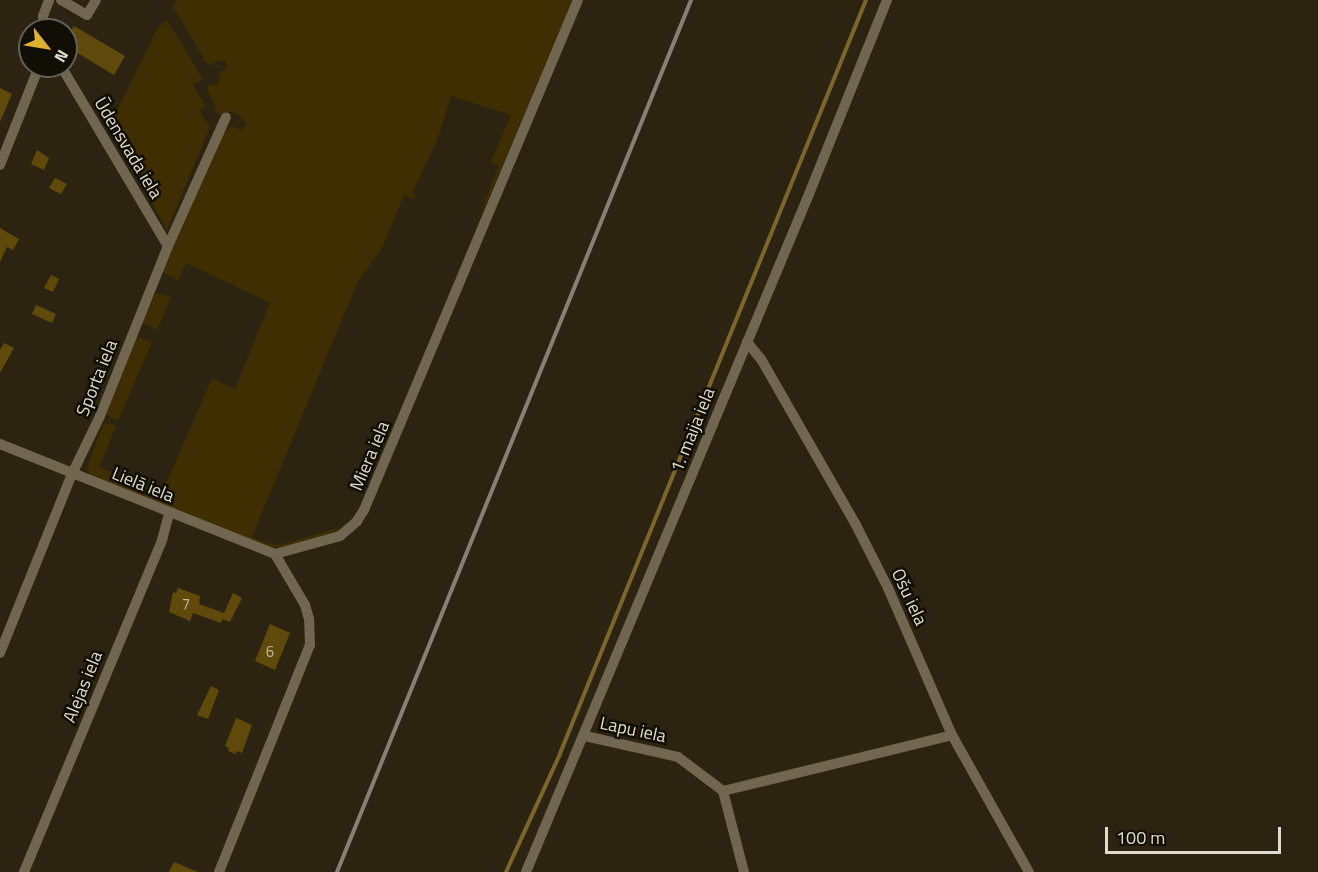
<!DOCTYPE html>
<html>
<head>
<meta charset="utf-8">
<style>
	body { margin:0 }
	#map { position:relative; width:1318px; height:872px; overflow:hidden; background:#2c2410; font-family:"Titillium Web",sans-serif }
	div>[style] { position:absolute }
	.green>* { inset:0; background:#3e2e01 }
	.stream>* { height:4px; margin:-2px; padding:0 2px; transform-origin:2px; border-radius:2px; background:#7c662d }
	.building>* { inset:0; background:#604a0b }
	.minor>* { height:10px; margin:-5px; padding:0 5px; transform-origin:5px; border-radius:5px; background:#716751 }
	.rail>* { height:4px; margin:-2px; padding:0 2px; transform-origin:2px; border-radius:2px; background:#888171 }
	span { translate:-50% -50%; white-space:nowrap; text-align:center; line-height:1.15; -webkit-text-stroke:5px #110e06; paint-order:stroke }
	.number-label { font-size:15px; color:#c0b79e }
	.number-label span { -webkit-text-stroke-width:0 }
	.street-label { font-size:18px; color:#e0dbcf }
	.north { position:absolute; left:18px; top:18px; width:60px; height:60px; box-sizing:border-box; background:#110e06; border:2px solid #646056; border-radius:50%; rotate:121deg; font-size:16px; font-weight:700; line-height:24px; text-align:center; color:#e0dbcf }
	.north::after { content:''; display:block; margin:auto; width:21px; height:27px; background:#deb133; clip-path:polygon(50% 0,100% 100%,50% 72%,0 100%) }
	.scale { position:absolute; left:1105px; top:827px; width:176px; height:27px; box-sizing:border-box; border:3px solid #e0dbcf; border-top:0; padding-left:8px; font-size:18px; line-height:21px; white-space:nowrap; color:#e0dbcf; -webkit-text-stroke:4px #110e06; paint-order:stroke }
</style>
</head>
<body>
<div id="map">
	<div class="green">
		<div style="clip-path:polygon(176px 0,573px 0,474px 231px,499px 165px,491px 162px,511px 115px,451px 96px,437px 141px,419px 177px,423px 179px,418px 180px,412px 193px,416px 195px,414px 199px,404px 195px,382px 248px,357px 283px,252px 537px,265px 543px,280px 545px,338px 528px,343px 529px,283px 547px,270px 547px,90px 475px,87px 468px,101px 429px,103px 425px,109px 423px,116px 426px,99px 467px,162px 493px,212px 378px,235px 389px,270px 303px,186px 263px,178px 281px,163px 272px,163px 267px,223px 135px,231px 126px,242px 130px,247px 124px,238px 114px,228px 111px,218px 114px,215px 111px,215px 105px,207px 90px,209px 85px,217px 84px,220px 80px,219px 73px,227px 68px,226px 62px,216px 61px,212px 65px,203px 61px,203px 57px,173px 7px)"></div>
		<div style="clip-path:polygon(167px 20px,203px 79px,193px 85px,206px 106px,199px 110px,210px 127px,167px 230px,110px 125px,158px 27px)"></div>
		<div style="clip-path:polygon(156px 293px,171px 297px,157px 330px,142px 322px)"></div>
		<div style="clip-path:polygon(136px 336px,152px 342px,118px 421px,107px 415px,107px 410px)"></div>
	</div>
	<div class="stream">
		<div style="left:506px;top:872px;width:128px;rotate:-65.4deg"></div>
		<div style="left:559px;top:756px;width:816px;rotate:-67.9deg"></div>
	</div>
	<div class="building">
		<div style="clip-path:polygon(74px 26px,125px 56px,114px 75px,66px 46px,66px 40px)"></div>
		<div style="clip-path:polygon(0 88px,12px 94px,0 122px)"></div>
		<div style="clip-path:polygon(37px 150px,49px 158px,44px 170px,31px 164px)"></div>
		<div style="clip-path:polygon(55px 178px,67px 184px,61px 194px,49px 188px)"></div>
		<div style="clip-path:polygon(0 228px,19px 239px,13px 250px,7px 247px,0 262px)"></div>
		<div style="clip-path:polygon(51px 275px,59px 279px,53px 292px,44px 288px)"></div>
		<div style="clip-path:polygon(36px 305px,56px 314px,52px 323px,32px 314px)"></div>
		<div style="clip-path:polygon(4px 343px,14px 348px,0 373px,0 350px)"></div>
		<div style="clip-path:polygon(178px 588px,200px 596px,199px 604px,224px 613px,233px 593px,242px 598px,230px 622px,222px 619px,221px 623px,193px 613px,190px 621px,169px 612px,173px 592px,176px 593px)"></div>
		<div style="clip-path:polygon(270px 624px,290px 633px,275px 670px,255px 661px)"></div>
		<div style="clip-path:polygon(211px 686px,219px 690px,208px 719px,197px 715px)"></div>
		<div style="clip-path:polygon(236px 718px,252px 725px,242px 753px,237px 751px,236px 754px,228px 751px,229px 748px,225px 746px)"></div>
		<div style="clip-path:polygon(174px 862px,198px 872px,169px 872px)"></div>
	</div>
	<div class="minor">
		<div style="left:61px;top:0;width:30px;rotate:30deg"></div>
		<div style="left:87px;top:15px;width:17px;rotate:-59deg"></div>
		<div style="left:44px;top:30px;width:14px;rotate:-94deg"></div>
		<div style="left:43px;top:16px;width:17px;rotate:-69deg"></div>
		<div style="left:61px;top:66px;width:209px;rotate:59.3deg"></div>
		<div style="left:0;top:165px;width:98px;rotate:-68.4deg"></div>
		<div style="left:36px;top:74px;width:11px;rotate:-49deg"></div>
		<div style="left:747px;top:342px;width:22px;rotate:51deg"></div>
		<div style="left:761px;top:359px;width:189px;rotate:60.2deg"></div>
		<div style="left:855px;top:523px;width:73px;rotate:63.1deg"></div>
		<div style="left:888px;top:588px;width:160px;rotate:66.5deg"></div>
		<div style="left:952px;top:735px;width:157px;rotate:60.7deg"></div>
		<div style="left:0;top:444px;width:296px;rotate:21.8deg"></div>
		<div style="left:0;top:653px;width:193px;rotate:-68.1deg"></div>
		<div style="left:72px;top:474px;width:64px;rotate:-64.2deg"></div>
		<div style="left:100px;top:416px;width:183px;rotate:-68.2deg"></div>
		<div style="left:168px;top:246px;width:141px;rotate:-65.8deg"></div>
		<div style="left:585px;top:736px;width:95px;rotate:12.7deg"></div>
		<div style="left:678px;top:757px;width:56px;rotate:37.1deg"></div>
		<div style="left:723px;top:791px;width:84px;rotate:75.5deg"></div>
		<div style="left:723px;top:791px;width:236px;rotate:-13.7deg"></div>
		<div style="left:24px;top:872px;width:360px;rotate:-67.4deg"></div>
		<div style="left:162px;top:540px;width:27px;rotate:-75deg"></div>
		<div style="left:219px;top:872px;width:245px;rotate:-68.2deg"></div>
		<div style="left:310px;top:645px;width:26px;rotate:-92deg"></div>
		<div style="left:309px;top:619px;width:15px;rotate:-106deg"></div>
		<div style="left:305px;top:605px;width:59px;rotate:-120.5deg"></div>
		<div style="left:275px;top:554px;width:67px;rotate:-15.5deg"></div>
		<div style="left:340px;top:536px;width:23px;rotate:-41deg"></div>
		<div style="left:357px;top:521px;width:13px;rotate:-58deg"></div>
		<div style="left:364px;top:510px;width:553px;rotate:-67.24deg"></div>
		<div style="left:526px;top:872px;width:735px;rotate:-67.34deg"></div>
		<div style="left:809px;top:194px;width:209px;rotate:-68.1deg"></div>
	</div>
	<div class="rail">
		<div style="left:337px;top:872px;width:941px;rotate:-67.9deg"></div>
	</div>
	<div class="number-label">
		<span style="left:186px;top:604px">7</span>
		<span style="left:270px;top:652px">6</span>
	</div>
	<div class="street-label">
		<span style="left:128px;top:148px;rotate:59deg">Ūdensvada iela</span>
		<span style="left:97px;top:378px;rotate:-68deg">Sporta iela</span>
		<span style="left:693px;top:430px;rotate:-68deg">1. maija iela</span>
		<span style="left:370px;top:456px;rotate:-67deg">Miera iela</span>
		<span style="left:143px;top:485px;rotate:22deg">Lielā iela</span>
		<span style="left:909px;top:597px;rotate:65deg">Ošu iela</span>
		<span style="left:83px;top:687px;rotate:-68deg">Alejas iela</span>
		<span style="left:633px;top:730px;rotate:12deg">Lapu iela</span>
	</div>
	<div class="north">N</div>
	<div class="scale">100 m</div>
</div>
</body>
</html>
